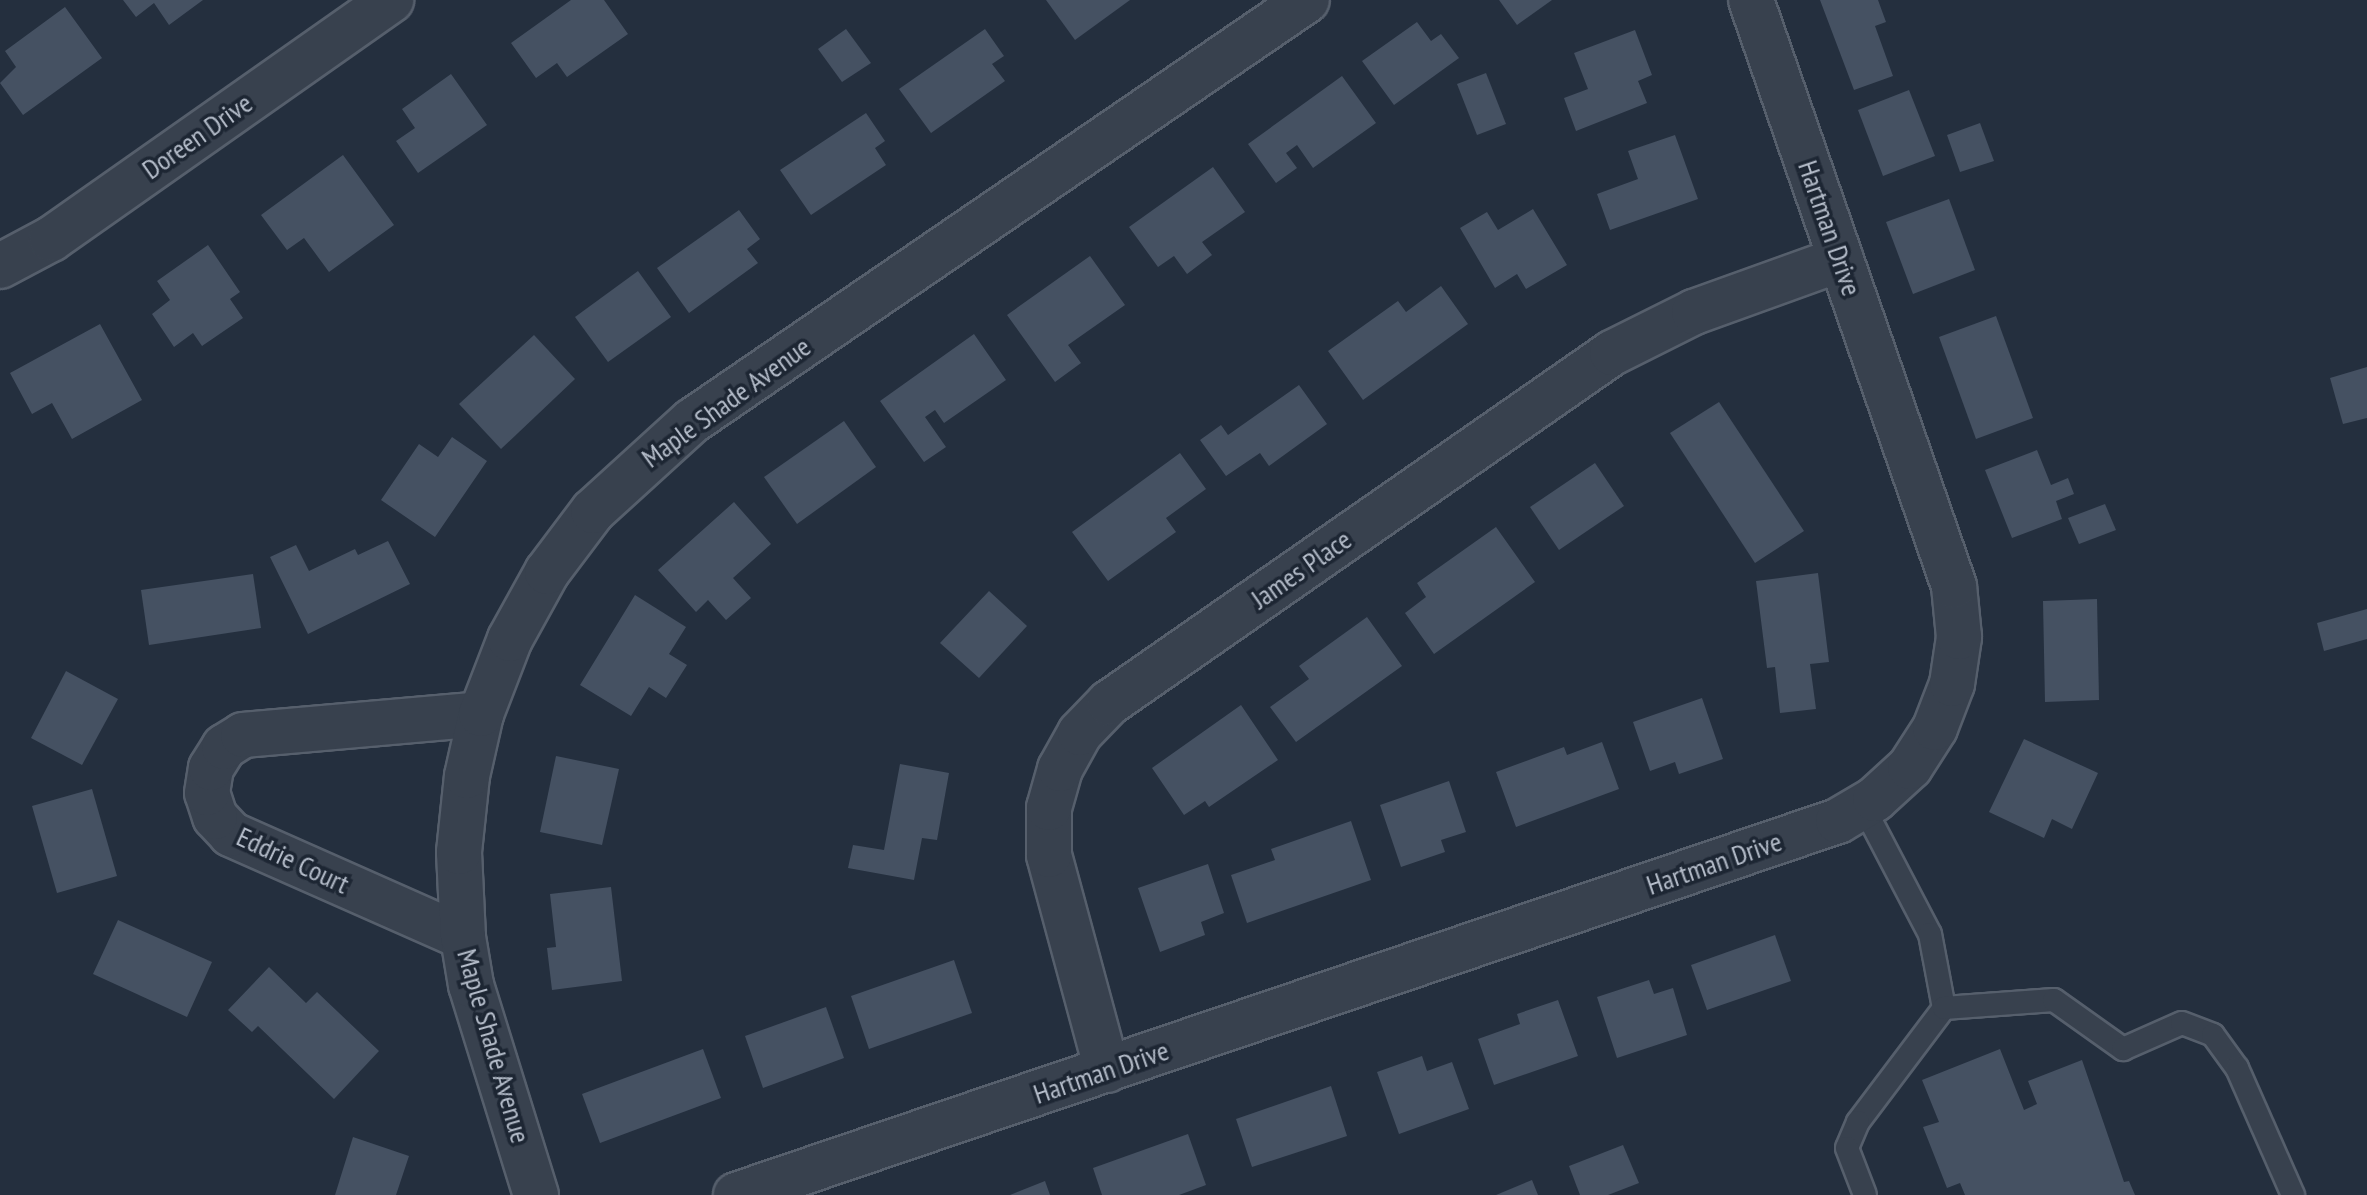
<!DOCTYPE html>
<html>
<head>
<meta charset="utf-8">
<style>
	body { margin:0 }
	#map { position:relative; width:2367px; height:1195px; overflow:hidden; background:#242f3e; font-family:"PT Sans Narrow",sans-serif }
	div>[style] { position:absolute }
	.building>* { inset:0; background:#455162 }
	.roads { filter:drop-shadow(2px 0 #565f6c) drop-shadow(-2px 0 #565f6c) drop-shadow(0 2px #565f6c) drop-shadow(0 -2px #565f6c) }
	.lane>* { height:22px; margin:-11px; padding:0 11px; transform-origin:11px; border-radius:11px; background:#38414e }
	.street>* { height:44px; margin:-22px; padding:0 22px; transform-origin:22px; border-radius:22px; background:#38414e }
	span { translate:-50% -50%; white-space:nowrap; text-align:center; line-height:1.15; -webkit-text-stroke:7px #1d2633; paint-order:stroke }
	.street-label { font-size:28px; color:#b4bcc9 }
</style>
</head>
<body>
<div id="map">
	<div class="building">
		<div style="clip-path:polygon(123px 0,203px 0,169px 25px,154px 3px,136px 17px)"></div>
		<div style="clip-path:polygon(571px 0,604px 0,628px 34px,567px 77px,557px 63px,536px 78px,511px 43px)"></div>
		<div style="clip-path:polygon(1046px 0,1130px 0,1075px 40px)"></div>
		<div style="clip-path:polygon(1499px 0,1552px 0,1517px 25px)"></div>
		<div style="clip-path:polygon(1820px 0,1878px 0,1886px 22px,1875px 26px,1893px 76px,1854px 90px)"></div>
		<div style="clip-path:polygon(65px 7px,102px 58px,23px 115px,0 83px,16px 67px,5px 51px)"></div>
		<div style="clip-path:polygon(1417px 22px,1431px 41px,1441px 34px,1459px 58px,1394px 105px,1362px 61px)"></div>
		<div style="clip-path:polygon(846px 29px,871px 63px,842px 82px,818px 49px)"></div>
		<div style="clip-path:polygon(985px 29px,1004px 56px,992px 64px,1005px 81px,931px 133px,899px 89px)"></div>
		<div style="clip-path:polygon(1635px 30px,1652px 75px,1638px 81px,1647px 103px,1576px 131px,1564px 98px,1588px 89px,1574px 53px)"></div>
		<div style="clip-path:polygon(1486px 73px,1506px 124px,1477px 135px,1457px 84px)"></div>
		<div style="clip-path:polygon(451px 74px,487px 125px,418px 173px,396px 141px,415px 128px,402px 109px)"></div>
		<div style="clip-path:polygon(1342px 76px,1376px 123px,1313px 168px,1297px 145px,1286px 153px,1297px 168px,1276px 183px,1248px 144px)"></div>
		<div style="clip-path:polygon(1909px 90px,1935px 156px,1883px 176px,1858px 110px)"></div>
		<div style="clip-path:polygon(866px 113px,885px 141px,875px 148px,886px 165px,811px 215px,780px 170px)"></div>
		<div style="clip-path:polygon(1980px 123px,1994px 161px,1960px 172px,1947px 135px)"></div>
		<div style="clip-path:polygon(1675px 135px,1698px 199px,1610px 230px,1597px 194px,1638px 179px,1628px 151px)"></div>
		<div style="clip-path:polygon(343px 155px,394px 225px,329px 272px,304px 238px,287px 250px,261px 215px)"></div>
		<div style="clip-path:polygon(1213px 167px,1245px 212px,1202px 242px,1212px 255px,1187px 274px,1174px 256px,1158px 267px,1129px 227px)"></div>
		<div style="clip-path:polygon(1949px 199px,1975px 270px,1913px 294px,1886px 222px)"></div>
		<div style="clip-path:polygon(1533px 209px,1567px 265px,1526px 289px,1517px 274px,1495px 288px,1460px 228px,1487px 212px,1498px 230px)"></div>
		<div style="clip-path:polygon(739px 210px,760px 239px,747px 249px,758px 263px,689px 313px,657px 268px)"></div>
		<div style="clip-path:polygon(208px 245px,240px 292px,230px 299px,243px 318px,202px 346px,193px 333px,174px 347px,152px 314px,170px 300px,157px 281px)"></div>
		<div style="clip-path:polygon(1090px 256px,1125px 305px,1068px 345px,1081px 363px,1055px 382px,1007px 315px)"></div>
		<div style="clip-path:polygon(638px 271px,671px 317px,608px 362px,575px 317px)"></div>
		<div style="clip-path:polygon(1441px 286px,1468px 324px,1363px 400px,1328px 351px,1398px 301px,1406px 312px)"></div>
		<div style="clip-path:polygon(1996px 316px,2033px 418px,1976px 439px,1939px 337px)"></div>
		<div style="clip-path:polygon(100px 324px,142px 400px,72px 439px,52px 403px,32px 414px,10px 373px)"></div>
		<div style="clip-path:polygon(974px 334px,1006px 380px,944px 423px,935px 410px,925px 417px,946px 447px,924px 462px,880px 401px)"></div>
		<div style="clip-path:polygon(534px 335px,575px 379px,501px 449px,459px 404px)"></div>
		<div style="clip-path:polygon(2367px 367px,2367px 418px,2343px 424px,2330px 378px)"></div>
		<div style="clip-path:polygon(1299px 385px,1327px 424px,1269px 466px,1260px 453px,1226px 476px,1200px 440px,1221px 425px,1228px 435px)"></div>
		<div style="clip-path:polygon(1719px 402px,1804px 531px,1755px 563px,1670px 433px)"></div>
		<div style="clip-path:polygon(844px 421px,876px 467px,797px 524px,764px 477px)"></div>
		<div style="clip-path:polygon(452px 437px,487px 461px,435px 537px,381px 500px,419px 444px,438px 457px)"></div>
		<div style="clip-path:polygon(2037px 450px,2051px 485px,2068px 478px,2074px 494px,2056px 501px,2062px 519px,2012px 538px,1985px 470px)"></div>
		<div style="clip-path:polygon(1180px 453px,1206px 489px,1166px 518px,1176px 532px,1108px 581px,1072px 532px)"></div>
		<div style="clip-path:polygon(1595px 463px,1624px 506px,1559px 550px,1530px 507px)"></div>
		<div style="clip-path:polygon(734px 502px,771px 544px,733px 578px,751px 598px,726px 620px,708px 600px,696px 612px,658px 570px)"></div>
		<div style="clip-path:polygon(2105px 504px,2116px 530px,2079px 544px,2068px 518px)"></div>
		<div style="clip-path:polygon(1496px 527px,1535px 582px,1434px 654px,1405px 613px,1426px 597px,1417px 583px)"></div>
		<div style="clip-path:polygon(388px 541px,410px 584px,308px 634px,270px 557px,296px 545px,309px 571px,355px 549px,358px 555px)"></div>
		<div style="clip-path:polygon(1818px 573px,1829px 662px,1810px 664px,1816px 709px,1780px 713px,1775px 667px,1767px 668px,1756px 581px)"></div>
		<div style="clip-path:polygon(253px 574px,261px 628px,149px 645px,141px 590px)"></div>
		<div style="clip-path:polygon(989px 591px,1027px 626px,979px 678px,940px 643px)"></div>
		<div style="clip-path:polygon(635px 595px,686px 627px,669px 654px,687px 665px,666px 698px,649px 687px,631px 716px,580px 685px)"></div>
		<div style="clip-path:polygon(2097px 599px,2099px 700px,2045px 702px,2043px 601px)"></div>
		<div style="clip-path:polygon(2367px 609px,2367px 639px,2324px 651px,2317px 623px)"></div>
		<div style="clip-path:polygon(1367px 617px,1402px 666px,1296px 742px,1270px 707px,1309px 679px,1299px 666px)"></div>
		<div style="clip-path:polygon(66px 671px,118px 699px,82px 765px,31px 738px)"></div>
		<div style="clip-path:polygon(1702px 698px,1723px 759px,1679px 774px,1675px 762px,1650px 771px,1633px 722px)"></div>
		<div style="clip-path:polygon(1241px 705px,1278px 760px,1209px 807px,1205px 801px,1184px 815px,1152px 768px)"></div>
		<div style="clip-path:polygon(2024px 739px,2098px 773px,2072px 829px,2052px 819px,2044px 838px,1989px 812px)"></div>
		<div style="clip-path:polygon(1602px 742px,1619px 789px,1516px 827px,1496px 772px,1564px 747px,1567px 755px)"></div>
		<div style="clip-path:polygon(556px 756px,619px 769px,602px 845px,540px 832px)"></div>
		<div style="clip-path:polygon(900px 764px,949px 773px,937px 840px,922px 838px,914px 880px,848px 868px,853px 845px,884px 850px)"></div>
		<div style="clip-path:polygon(1449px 781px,1466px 832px,1441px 840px,1445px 852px,1401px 867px,1380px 805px)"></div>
		<div style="clip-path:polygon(92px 789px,117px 876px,57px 893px,32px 806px)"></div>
		<div style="clip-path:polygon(1351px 821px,1371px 880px,1247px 923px,1231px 875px,1275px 860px,1271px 849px)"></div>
		<div style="clip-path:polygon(1208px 864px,1224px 913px,1201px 922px,1205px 935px,1160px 952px,1138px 888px)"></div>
		<div style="clip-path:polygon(611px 887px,622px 981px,552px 990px,547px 948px,556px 947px,550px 894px)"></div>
		<div style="clip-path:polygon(118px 920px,212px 962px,187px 1017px,93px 974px)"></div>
		<div style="clip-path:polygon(1775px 935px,1791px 981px,1707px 1010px,1691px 965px)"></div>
		<div style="clip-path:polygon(954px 960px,972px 1013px,869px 1049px,851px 996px)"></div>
		<div style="clip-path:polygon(269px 967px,306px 1003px,317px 992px,379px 1051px,334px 1099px,258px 1026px,252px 1032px,228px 1010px)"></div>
		<div style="clip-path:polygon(1649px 980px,1654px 994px,1673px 988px,1687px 1035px,1617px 1058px,1597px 997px)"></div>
		<div style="clip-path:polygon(1558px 1000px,1578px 1056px,1494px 1085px,1478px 1039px,1520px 1024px,1517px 1014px)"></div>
		<div style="clip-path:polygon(826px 1007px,844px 1058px,763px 1088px,745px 1036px)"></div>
		<div style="clip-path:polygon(703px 1049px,721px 1098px,600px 1143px,582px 1094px)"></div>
		<div style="clip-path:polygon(2000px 1049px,2024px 1110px,2037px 1104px,2028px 1081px,2082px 1060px,2124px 1182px,2129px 1181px,2135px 1195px,1965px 1195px,1960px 1183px,1947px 1188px,1923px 1127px,1939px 1122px,1922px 1080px)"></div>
		<div style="clip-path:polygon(1422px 1056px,1427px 1071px,1452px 1062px,1469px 1109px,1399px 1134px,1377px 1072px)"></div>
		<div style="clip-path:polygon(1331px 1086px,1347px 1136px,1252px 1167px,1236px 1119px)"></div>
		<div style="clip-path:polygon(1188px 1134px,1206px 1185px,1179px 1195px,1102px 1195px,1093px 1168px)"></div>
		<div style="clip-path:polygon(353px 1137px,409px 1156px,396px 1195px,335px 1195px)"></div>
		<div style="clip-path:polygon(1623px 1145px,1639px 1183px,1608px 1195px,1580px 1195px,1569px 1166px)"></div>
		<div style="clip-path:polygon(1532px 1180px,1538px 1195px,1496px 1195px)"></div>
		<div style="clip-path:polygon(1045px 1181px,1050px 1195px,1010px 1195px)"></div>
	</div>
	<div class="roads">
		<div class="lane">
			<div style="left:1863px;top:806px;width:144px;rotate:62.4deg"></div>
			<div style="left:1930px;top:934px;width:75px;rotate:79.3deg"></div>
			<div style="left:1944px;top:1008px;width:143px;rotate:127deg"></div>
			<div style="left:1858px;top:1122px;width:28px;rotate:113deg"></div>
			<div style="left:1847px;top:1148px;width:50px;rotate:69deg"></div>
			<div style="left:1944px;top:1008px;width:110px;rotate:-4.2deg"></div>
			<div style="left:2054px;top:1000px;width:85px;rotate:35.4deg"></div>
			<div style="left:2123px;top:1049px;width:64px;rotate:-23.8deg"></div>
			<div style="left:2182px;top:1023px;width:33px;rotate:21deg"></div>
			<div style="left:2213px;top:1035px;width:41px;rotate:54deg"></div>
			<div style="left:2237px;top:1068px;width:139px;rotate:66.2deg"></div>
		</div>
		<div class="street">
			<div style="left:0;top:266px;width:58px;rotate:-27.9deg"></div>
			<div style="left:51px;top:239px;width:416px;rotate:-35.1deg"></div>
			<div style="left:463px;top:937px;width:254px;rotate:-156.1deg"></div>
			<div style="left:231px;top:834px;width:23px;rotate:-133deg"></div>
			<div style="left:215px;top:817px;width:25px;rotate:-108deg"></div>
			<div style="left:207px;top:793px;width:25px;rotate:-81deg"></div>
			<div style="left:211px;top:768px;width:25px;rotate:-58deg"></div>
			<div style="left:224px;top:747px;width:22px;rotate:-32deg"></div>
			<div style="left:243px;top:735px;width:239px;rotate:-5deg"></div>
			<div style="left:1107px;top:1070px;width:223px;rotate:-105.1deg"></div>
			<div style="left:1049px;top:855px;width:47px;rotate:-90deg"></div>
			<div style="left:1049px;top:808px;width:41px;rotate:-74.2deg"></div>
			<div style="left:1060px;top:769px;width:41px;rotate:-60.9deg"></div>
			<div style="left:1080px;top:733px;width:42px;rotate:-46deg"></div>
			<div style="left:1109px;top:703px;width:613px;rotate:-34.83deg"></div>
			<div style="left:1612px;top:353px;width:92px;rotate:-26.6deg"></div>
			<div style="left:1694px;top:312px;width:156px;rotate:-19.8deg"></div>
			<div style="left:536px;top:1195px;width:220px;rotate:-107.2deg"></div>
			<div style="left:471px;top:985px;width:49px;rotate:-99.5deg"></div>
			<div style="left:463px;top:937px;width:85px;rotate:-92.7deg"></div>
			<div style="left:459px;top:852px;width:76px;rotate:-84deg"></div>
			<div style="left:467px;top:776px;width:64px;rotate:-77.3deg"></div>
			<div style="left:481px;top:714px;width:80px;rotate:-68.9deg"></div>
			<div style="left:510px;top:639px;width:77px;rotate:-61.1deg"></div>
			<div style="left:547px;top:572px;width:76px;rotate:-53deg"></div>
			<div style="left:593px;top:511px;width:134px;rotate:-42.3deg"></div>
			<div style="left:692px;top:421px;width:745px;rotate:-34.39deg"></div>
			<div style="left:736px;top:1195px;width:1164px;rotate:-18.75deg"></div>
			<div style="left:1838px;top:821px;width:43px;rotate:-30.7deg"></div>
			<div style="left:1875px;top:799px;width:47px;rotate:-42.4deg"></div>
			<div style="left:1910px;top:767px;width:46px;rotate:-57.3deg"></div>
			<div style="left:1935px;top:728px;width:47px;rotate:-68.9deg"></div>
			<div style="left:1952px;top:684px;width:48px;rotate:-81.5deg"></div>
			<div style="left:1959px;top:637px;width:51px;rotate:-95.6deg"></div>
			<div style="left:1954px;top:586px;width:620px;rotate:-109.11deg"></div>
		</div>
	</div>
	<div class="street-label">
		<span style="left:197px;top:136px;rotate:-35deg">Doreen Drive</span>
		<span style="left:1830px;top:228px;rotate:71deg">Hartman Drive</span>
		<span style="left:726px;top:402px;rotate:-36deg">Maple Shade Avenue</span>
		<span style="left:1301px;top:569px;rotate:-35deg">James Place</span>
		<span style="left:293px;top:860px;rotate:25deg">Eddrie Court</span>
		<span style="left:1714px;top:863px;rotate:-19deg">Hartman Drive</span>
		<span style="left:494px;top:1046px;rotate:74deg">Maple Shade Avenue</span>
		<span style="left:1101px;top:1072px;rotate:-19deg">Hartman Drive</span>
	</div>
</div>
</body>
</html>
